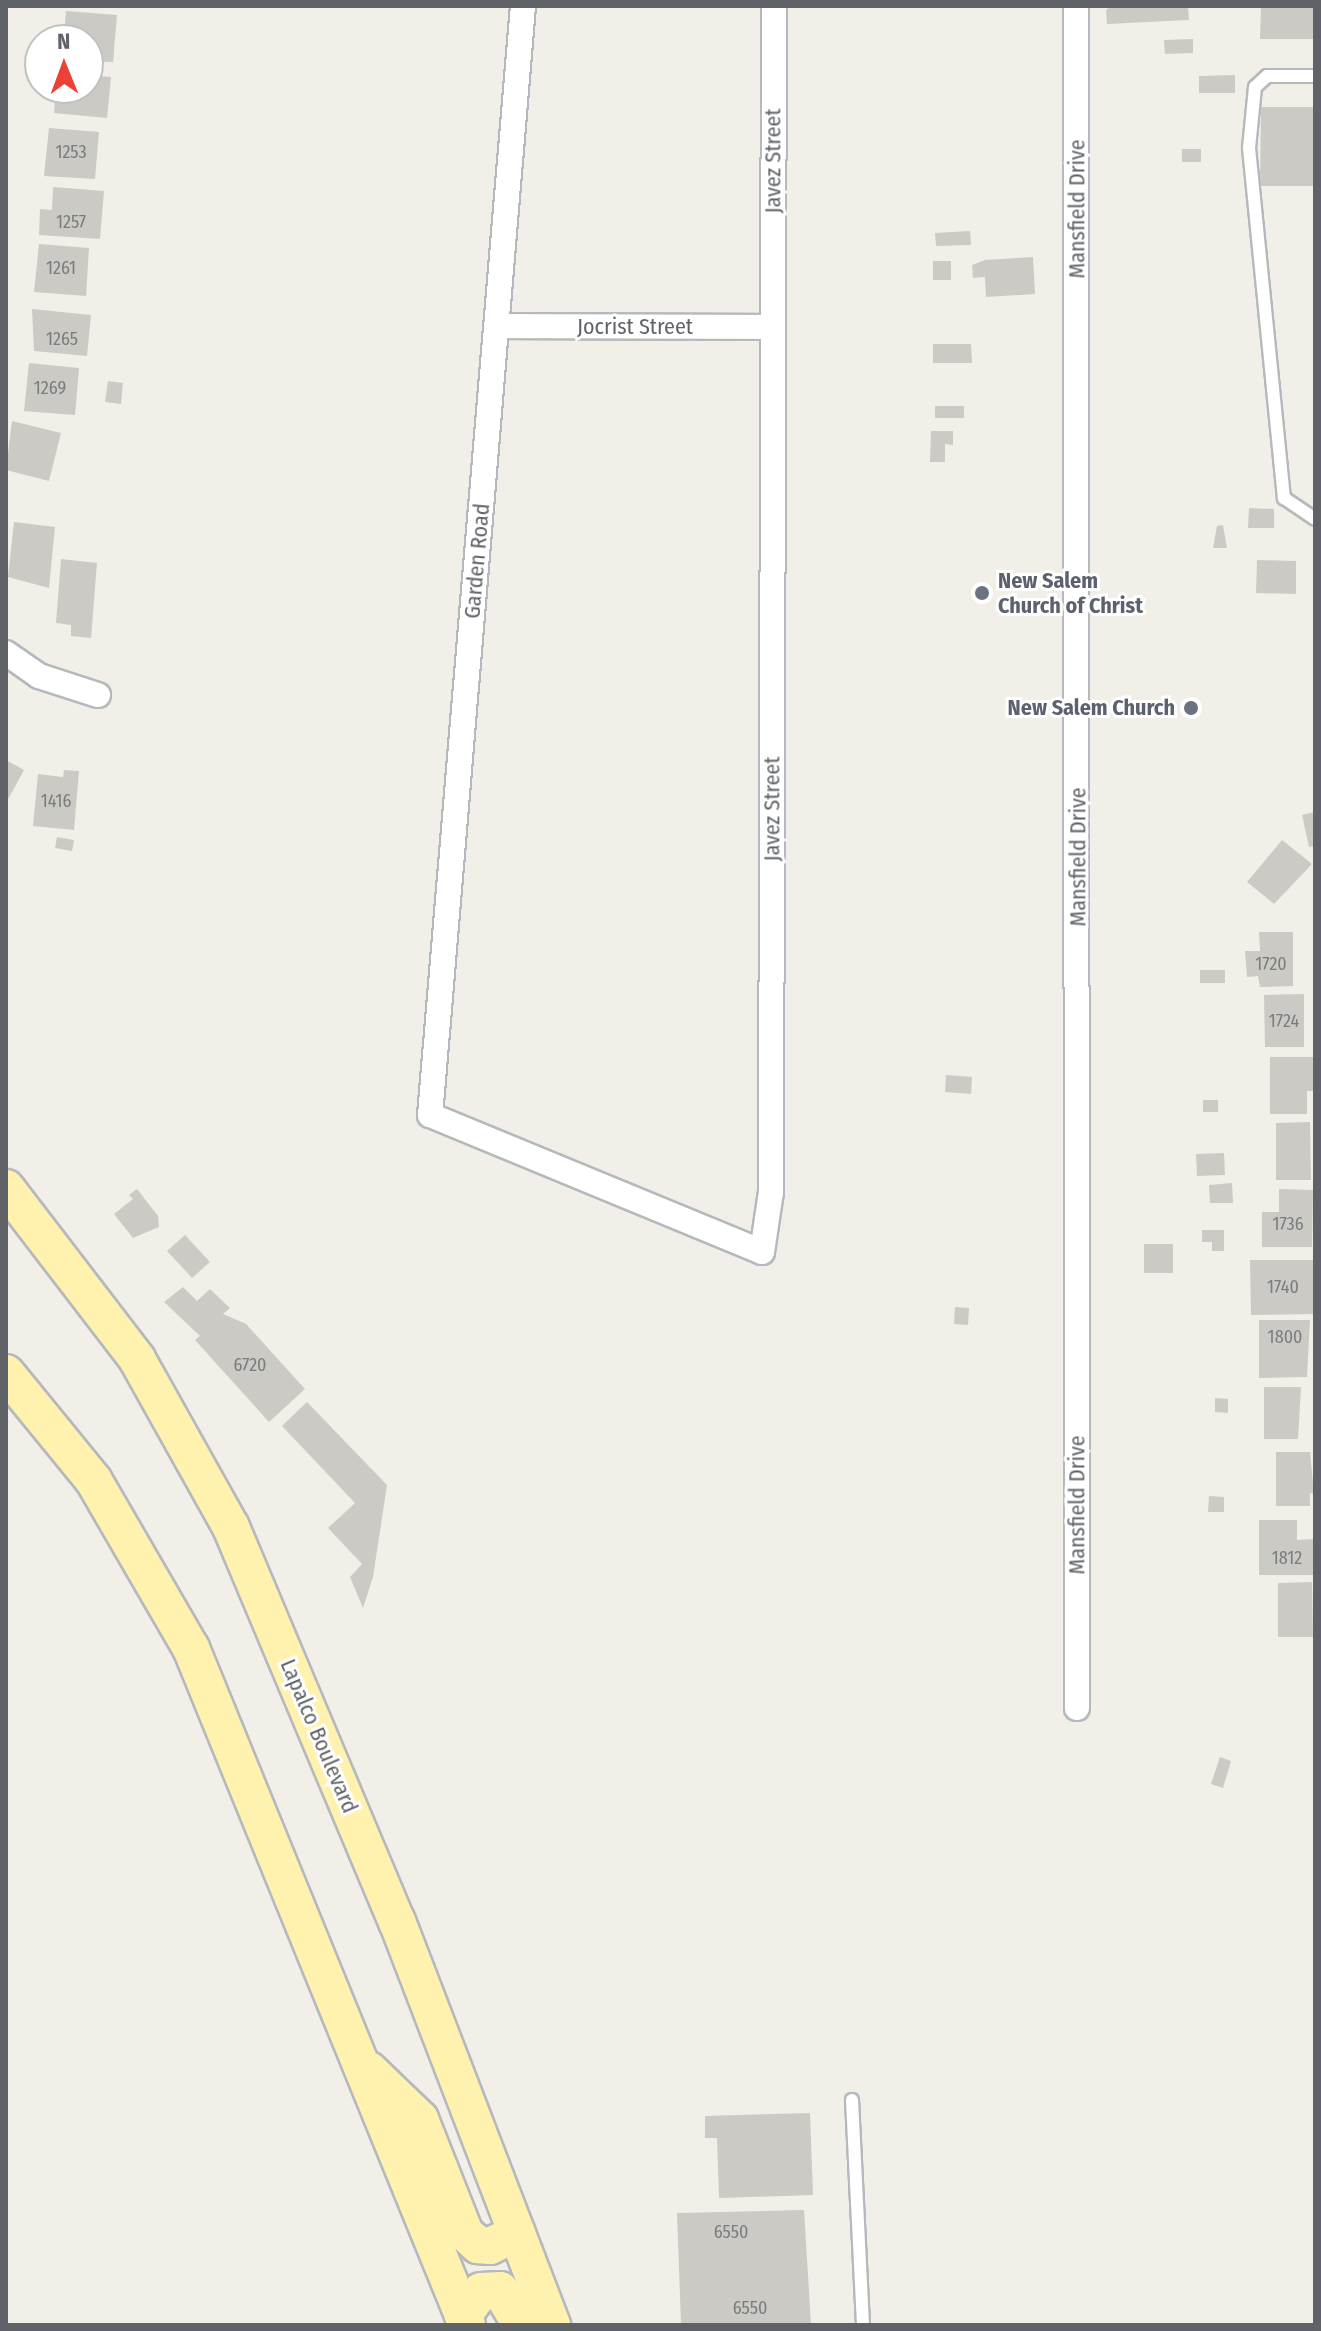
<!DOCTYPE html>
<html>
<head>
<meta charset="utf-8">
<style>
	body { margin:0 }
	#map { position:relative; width:1321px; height:2331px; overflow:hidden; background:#f1efe8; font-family:"Fira Sans Condensed",sans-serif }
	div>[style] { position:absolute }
	.building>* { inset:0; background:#cccac5 }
	.roads { filter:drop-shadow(2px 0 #b5b8bc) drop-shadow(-2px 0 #b5b8bc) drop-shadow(0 2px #b5b8bc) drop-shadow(0 -2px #b5b8bc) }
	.lane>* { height:12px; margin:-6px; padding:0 6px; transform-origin:6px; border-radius:6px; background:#fff }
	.street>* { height:24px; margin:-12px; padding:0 12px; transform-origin:12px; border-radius:12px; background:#fff }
	.primary>* { height:36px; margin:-18px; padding:0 18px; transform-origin:18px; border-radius:18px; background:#fff2af }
	.dots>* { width:22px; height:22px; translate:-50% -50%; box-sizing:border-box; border:4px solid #fff; border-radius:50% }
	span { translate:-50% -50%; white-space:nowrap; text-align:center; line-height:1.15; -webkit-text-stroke:6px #fff; paint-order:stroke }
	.number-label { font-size:18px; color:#7a7d7f }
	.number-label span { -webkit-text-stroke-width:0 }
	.street-label { font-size:22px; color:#5f6368 }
	.worship-label { font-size:22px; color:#5b616d; font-weight:700 }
	.left { translate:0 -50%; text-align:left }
	.right { translate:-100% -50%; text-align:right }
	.frame { position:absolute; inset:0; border:8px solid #5f6368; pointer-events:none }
	.north { position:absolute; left:24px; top:24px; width:80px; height:80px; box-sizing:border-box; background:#fff; border:2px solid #bfc1c3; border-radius:50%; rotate:359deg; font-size:22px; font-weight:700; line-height:32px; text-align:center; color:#5f6368 }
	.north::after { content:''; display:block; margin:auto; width:28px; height:36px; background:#ea4335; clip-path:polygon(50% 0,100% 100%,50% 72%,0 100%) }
</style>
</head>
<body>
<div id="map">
	<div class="building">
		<div style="clip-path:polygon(1112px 6px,1188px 6px,1189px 20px,1107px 24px,1106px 10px)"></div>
		<div style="clip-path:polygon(1261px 6px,1315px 6px,1315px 39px,1260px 39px)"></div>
		<div style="clip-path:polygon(66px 11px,117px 15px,113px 62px,88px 61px,88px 40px,51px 40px,51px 34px,64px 34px)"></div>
		<div style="clip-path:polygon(1193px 39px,1193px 53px,1165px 54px,1164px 40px)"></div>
		<div style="clip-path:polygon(88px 75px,111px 77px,107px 118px,54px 113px,56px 88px,88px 88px)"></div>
		<div style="clip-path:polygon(1235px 75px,1235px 93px,1199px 93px,1199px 76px)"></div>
		<div style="clip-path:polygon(1261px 107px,1315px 107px,1315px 186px,1260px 186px)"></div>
		<div style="clip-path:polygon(49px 128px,99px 132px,95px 179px,44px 176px)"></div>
		<div style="clip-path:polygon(1182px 149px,1201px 149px,1201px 162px,1182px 162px)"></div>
		<div style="clip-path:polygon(53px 187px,104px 191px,100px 239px,39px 235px,40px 209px,52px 210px)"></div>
		<div style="clip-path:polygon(970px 231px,971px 245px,936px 246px,935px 233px)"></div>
		<div style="clip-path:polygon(39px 244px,89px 248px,86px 296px,34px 292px)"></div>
		<div style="clip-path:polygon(1033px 257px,1035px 294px,986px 297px,985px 277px,973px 278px,972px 265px,985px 260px)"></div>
		<div style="clip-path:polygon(933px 261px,951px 261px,951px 280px,933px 280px)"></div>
		<div style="clip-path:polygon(32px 309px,91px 315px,87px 356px,34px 351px)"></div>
		<div style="clip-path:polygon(933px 344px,971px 344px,972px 363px,933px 363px)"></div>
		<div style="clip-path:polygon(29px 363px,79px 368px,75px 415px,24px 411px)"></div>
		<div style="clip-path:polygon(108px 381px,123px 383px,121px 404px,105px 402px)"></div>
		<div style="clip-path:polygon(935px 406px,964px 406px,964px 418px,935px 418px)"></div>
		<div style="clip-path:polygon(12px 421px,61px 433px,49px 481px,6px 470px)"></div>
		<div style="clip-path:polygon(931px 431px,953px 431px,953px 445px,945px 444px,945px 462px,930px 462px)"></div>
		<div style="clip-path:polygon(1249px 508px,1274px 509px,1274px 528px,1248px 528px)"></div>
		<div style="clip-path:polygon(14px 522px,55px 527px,49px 588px,8px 577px)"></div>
		<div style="clip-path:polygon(1223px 525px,1227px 548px,1213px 548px,1217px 526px)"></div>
		<div style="clip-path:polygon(61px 559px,97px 563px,91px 638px,71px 636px,71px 625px,56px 623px)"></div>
		<div style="clip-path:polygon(1257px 560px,1296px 561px,1296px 594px,1256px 593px)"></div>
		<div style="clip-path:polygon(6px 760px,24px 770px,6px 803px)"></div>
		<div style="clip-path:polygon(64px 770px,79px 771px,74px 830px,33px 826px,38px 774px,63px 777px)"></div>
		<div style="clip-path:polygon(1315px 812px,1315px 846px,1309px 847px,1302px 815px)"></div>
		<div style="clip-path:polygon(57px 837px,74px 840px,72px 851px,55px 848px)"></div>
		<div style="clip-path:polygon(1282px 840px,1312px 864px,1274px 904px,1247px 882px)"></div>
		<div style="clip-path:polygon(1259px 932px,1293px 932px,1293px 986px,1260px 987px,1258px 976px,1247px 977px,1245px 951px,1260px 951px)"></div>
		<div style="clip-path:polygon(1200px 970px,1225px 970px,1225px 983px,1200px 983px)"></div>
		<div style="clip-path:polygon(1304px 994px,1304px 1047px,1265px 1047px,1264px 995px)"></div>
		<div style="clip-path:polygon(1270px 1057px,1315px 1057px,1315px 1091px,1307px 1091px,1307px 1114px,1270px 1114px)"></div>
		<div style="clip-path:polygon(946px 1075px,972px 1077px,971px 1094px,945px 1092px)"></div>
		<div style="clip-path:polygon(1203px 1100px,1218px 1100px,1218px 1112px,1203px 1112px)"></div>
		<div style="clip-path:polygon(1310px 1122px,1311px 1180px,1276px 1180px,1276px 1123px)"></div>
		<div style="clip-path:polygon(1224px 1153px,1225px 1175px,1197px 1176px,1196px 1154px)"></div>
		<div style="clip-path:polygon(1232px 1183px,1233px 1203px,1210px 1203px,1209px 1185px)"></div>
		<div style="clip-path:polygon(137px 1189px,158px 1216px,159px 1227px,133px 1238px,114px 1214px,133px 1199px,129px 1195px)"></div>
		<div style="clip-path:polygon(1279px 1189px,1313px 1190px,1312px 1247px,1262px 1247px,1262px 1212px,1279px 1212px)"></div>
		<div style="clip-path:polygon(1202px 1230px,1224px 1230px,1224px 1251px,1212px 1251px,1212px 1242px,1202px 1242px)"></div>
		<div style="clip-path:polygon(185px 1235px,210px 1262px,192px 1278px,167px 1251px)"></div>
		<div style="clip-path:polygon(1144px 1244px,1173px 1244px,1173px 1273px,1144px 1273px)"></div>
		<div style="clip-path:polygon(1250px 1260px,1315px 1260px,1315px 1314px,1251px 1315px)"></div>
		<div style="clip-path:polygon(183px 1287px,197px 1301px,210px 1289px,230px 1308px,223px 1314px,246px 1324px,305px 1389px,269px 1422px,195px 1340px,200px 1336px,164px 1302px)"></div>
		<div style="clip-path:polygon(955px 1307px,969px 1308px,968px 1325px,954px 1324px)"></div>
		<div style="clip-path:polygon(1259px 1320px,1310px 1320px,1307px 1377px,1259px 1378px)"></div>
		<div style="clip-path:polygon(1264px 1387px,1301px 1387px,1298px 1439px,1264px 1439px)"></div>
		<div style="clip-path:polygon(1215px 1398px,1228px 1399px,1228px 1413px,1215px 1412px)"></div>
		<div style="clip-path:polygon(307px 1402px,387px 1485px,373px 1577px,363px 1608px,350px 1577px,362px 1564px,328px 1528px,355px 1503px,282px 1426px)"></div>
		<div style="clip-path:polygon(1276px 1452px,1310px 1452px,1314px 1494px,1310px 1493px,1310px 1506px,1276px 1506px)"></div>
		<div style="clip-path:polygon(1209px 1496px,1224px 1497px,1224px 1512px,1208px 1512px)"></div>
		<div style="clip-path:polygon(1259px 1520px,1297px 1520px,1297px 1540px,1315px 1539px,1315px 1575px,1259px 1575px)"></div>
		<div style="clip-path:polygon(1312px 1582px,1313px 1637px,1278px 1637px,1278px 1583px)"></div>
		<div style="clip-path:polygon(1220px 1757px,1231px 1761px,1223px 1788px,1211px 1784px)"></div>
		<div style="clip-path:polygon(810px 2113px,813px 2195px,719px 2198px,717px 2138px,705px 2138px,705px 2116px)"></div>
		<div style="clip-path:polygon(804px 2210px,811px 2324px,681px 2324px,677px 2213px)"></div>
	</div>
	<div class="roads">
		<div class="lane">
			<div style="left:1315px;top:76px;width:48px;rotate:180deg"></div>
			<div style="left:1267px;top:76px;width:16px;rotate:137deg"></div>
			<div style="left:1255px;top:87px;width:61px;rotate:95.6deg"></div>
			<div style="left:1249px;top:148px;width:352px;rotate:84.3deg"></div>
			<div style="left:1284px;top:498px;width:37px;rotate:34deg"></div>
			<div style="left:852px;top:2100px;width:225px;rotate:87.2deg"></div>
		</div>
		<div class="street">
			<div style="left:523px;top:6px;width:1113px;rotate:94.79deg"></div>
			<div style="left:430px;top:1115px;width:359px;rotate:22.4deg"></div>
			<div style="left:762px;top:1252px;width:61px;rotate:-81.5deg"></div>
			<div style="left:771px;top:1192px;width:1186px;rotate:-89.86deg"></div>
			<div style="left:1076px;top:6px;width:1702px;rotate:89.97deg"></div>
			<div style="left:496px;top:326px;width:277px;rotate:0.2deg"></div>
			<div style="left:6px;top:653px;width:40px;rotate:34.9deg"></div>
			<div style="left:39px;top:676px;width:62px;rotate:17.9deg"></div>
		</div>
		<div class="primary">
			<div style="left:6px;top:1188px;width:215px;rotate:52.5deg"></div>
			<div style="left:137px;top:1359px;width:193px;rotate:60.8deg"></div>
			<div style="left:231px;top:1527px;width:428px;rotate:67.2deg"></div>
			<div style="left:397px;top:1921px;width:433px;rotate:69deg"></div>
			<div style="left:6px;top:1373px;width:139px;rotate:50.8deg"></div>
			<div style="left:94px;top:1481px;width:193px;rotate:59.9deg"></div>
			<div style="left:191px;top:1648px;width:731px;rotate:67.82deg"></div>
			<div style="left:369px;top:2070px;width:71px;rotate:43.9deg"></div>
			<div style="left:420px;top:2119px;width:123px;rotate:68.5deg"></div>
			<div style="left:465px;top:2233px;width:18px;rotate:43deg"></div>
			<div style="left:478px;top:2245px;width:12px;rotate:5deg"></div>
			<div style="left:490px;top:2246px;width:30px;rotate:-26deg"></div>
			<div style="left:463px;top:2316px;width:31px;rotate:-54deg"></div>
			<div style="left:481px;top:2291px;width:19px;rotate:-3deg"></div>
			<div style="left:500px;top:2290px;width:41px;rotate:59deg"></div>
		</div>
	</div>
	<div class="dots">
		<div style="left:982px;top:593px;background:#6b7280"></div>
		<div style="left:1191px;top:708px;background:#6b7280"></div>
	</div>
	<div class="number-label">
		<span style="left:71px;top:152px">1253</span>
		<span style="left:71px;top:222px">1257</span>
		<span style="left:61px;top:268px">1261</span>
		<span style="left:62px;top:339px">1265</span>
		<span style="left:50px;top:388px">1269</span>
		<span style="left:56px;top:801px">1416</span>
		<span style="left:1271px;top:964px">1720</span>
		<span style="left:1284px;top:1021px">1724</span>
		<span style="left:1288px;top:1224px">1736</span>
		<span style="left:1283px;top:1287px">1740</span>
		<span style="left:1285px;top:1337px">1800</span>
		<span style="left:250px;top:1365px">6720</span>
		<span style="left:1287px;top:1558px">1812</span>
		<span style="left:731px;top:2232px">6550</span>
		<span style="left:750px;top:2308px">6550</span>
	</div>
	<div class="street-label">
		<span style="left:773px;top:161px;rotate:-90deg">Javez Street</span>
		<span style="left:1077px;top:209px;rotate:-90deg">Mansfield Drive</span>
		<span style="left:635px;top:327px">Jocrist Street</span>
		<span style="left:477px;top:561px;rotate:-85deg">Garden Road</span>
		<span style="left:772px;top:809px;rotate:-90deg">Javez Street</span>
		<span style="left:1078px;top:857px;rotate:-90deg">Mansfield Drive</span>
		<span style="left:1077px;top:1505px;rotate:-90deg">Mansfield Drive</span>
		<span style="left:319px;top:1736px;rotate:67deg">Lapalco Boulevard</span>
	</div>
	<div class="worship-label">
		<span class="left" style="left:998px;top:593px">New Salem<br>Church of Christ</span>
		<span class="right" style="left:1175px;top:708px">New Salem Church</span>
	</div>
	<div class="frame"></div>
	<div class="north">N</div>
</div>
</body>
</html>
